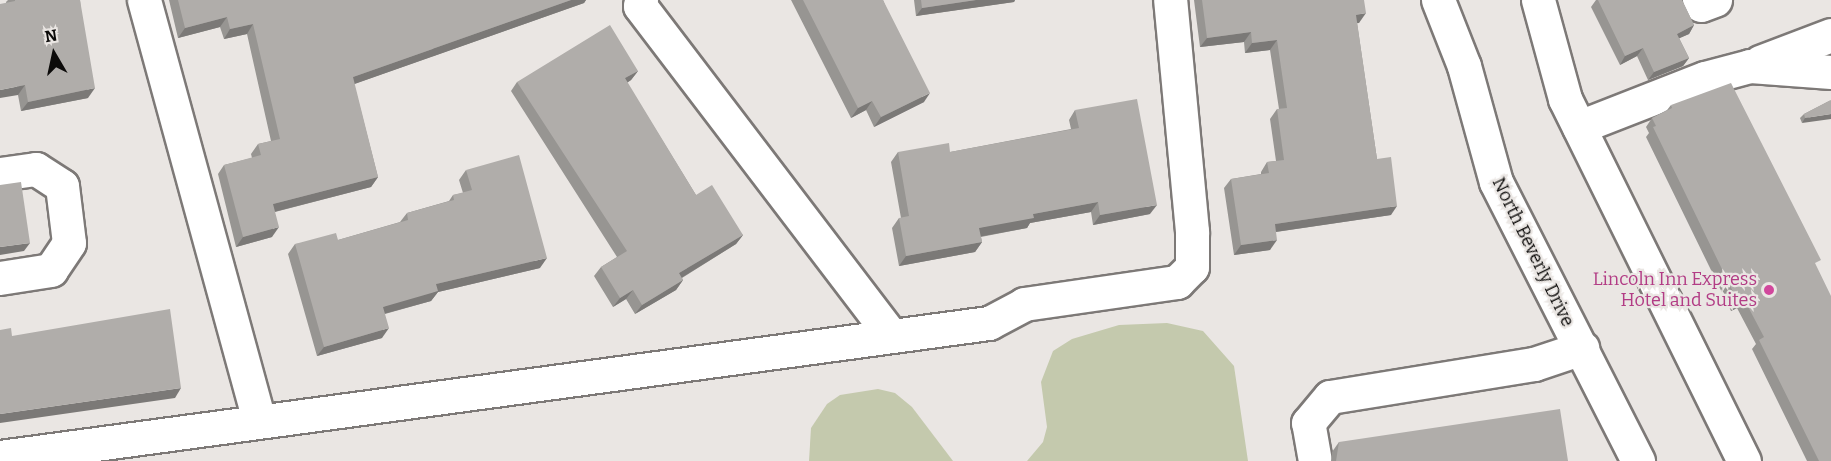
<!DOCTYPE html>
<html>
<head>
<meta charset="utf-8">
<style>
	body { margin:0 }
	#map { position:relative; width:1831px; height:461px; overflow:hidden; background:#eae6e3; font-family:Bitter,serif }
	div>[style] { position:absolute }
	.green>* { inset:0; background:#c4c9ad }
	.roads { filter:drop-shadow(2px 0 #7d7977) drop-shadow(-2px 0 #7d7977) drop-shadow(0 2px #7d7977) drop-shadow(0 -2px #7d7977) }
	.minor>* { height:33px; margin:-16.5px; padding:0 16.5px; transform-origin:16.5px; border-radius:16.5px; background:#fff }
	.wall>* { inset:0; background:#979592 }
	.shaded-wall>* { inset:0; background:#7b7977 }
	.building>* { inset:0; background:#b0adaa }
	.dots>* { width:16px; height:16px; translate:-50% -50%; box-sizing:border-box; border:3px solid #eae6e3; border-radius:50% }
	span { translate:-50% -50%; white-space:nowrap; text-align:center; line-height:1.15; -webkit-text-stroke:4.5px #eae6e3; paint-order:stroke }
	.street-label { font-size:18px; color:#0c0b0a }
	.hotel-label { font-size:18px; color:#b23c85 }
	.right { translate:-100% -50%; text-align:right }
	.north { position:absolute; left:24px; top:24px; width:60px; height:60px; -webkit-text-stroke:4px #eae6e3; paint-order:stroke; rotate:351deg; font-size:16px; font-weight:700; line-height:24px; text-align:center; color:#0c0b0a }
	.north::after { content:''; display:block; margin:auto; width:21px; height:27px; background:#0c0b0a; clip-path:polygon(50% 0,100% 100%,50% 72%,0 100%) }
</style>
</head>
<body>
<div id="map">
	<div class="green">
		<div style="clip-path:polygon(1167px 323px,1203px 331px,1234px 366px,1248px 461px,1027px 461px,1043px 442px,1047px 427px,1041px 382px,1053px 351px,1072px 339px,1119px 325px)"></div>
		<div style="clip-path:polygon(878px 389px,895px 393px,912px 407px,953px 461px,809px 461px,811px 428px,827px 404px,840px 395px)"></div>
	</div>
	<div class="roads">
		<div class="minor">
			<div style="left:144px;top:0;width:435px;rotate:74.7deg"></div>
			<div style="left:641px;top:0;width:6px;rotate:99deg"></div>
			<div style="left:640px;top:6px;width:415px;rotate:52.7deg"></div>
			<div style="left:1438px;top:0;width:71px;rotate:68.5deg"></div>
			<div style="left:1464px;top:66px;width:120px;rotate:74.6deg"></div>
			<div style="left:1496px;top:182px;width:313px;rotate:63deg"></div>
			<div style="left:1538px;top:0;width:103px;rotate:74.7deg"></div>
			<div style="left:1565px;top:99px;width:404px;rotate:63.7deg"></div>
			<div style="left:1699px;top:0;width:5px;rotate:68deg"></div>
			<div style="left:1701px;top:5px;width:15px;rotate:-20deg"></div>
			<div style="left:1760px;top:62px;width:76px;rotate:-20.8deg"></div>
			<div style="left:1579px;top:127px;width:135px;rotate:-21.3deg"></div>
			<div style="left:1705px;top:78px;width:47px;rotate:-14.9deg"></div>
			<div style="left:1750px;top:66px;width:81px;rotate:4.2deg"></div>
			<div style="left:0;top:174px;width:36px;rotate:-8deg"></div>
			<div style="left:36px;top:169px;width:31px;rotate:33deg"></div>
			<div style="left:62px;top:186px;width:57px;rotate:83deg"></div>
			<div style="left:69px;top:243px;width:32px;rotate:124deg"></div>
			<div style="left:51px;top:270px;width:52px;rotate:171.1deg"></div>
			<div style="left:0;top:457px;width:998px;rotate:-7.72deg"></div>
			<div style="left:989px;top:323px;width:40px;rotate:-28deg"></div>
			<div style="left:1024px;top:304px;width:155px;rotate:-8.2deg"></div>
			<div style="left:1177px;top:282px;width:21px;rotate:-45deg"></div>
			<div style="left:1192px;top:267px;width:36px;rotate:-90deg"></div>
			<div style="left:1192px;top:231px;width:232px;rotate:-95.4deg"></div>
			<div style="left:1315px;top:461px;width:39px;rotate:-100deg"></div>
			<div style="left:1308px;top:423px;width:34px;rotate:-50deg"></div>
			<div style="left:1330px;top:397px;width:207px;rotate:-9.2deg"></div>
			<div style="left:1534px;top:364px;width:51px;rotate:-18.4deg"></div>
		</div>
	</div>
	<div class="wall">
		<div style="clip-path:polygon(8px 0,80px 0,88px 98px,21px 111px,18px 95px,6px 2px)"></div>
		<div style="clip-path:polygon(169px 0,586px 0,584px 3px,354px 84px,378px 177px,371px 187px,275px 212px,272px 237px,236px 247px,218px 174px,224px 165px,252px 158px,251px 154px,258px 144px,271px 141px,247px 34px,224px 39px,220px 27px,178px 38px)"></div>
		<div style="clip-path:polygon(791px 0,883px 0,924px 102px,874px 127px,866px 110px,851px 118px)"></div>
		<div style="clip-path:polygon(914px 0,1015px 0,1014px 2px,916px 16px)"></div>
		<div style="clip-path:polygon(1194px 0,1364px 0,1359px 23px,1357px 23px,1377px 159px,1391px 215px,1276px 232px,1270px 250px,1234px 255px,1224px 188px,1231px 179px,1261px 174px,1261px 172px,1267px 162px,1276px 161px,1270px 119px,1277px 109px,1279px 109px,1270px 50px,1245px 53px,1244px 42px,1200px 47px)"></div>
		<div style="clip-path:polygon(1596px 0,1682px 0,1694px 25px,1689px 34px,1679px 38px,1689px 58px,1683px 66px,1648px 80px,1637px 56px,1620px 65px,1591px 7px)"></div>
		<div style="clip-path:polygon(638px 71px,631px 80px,627px 83px,696px 195px,743px 235px,736px 244px,682px 278px,683px 280px,676px 290px,635px 314px,626px 299px,613px 307px,594px 276px,601px 267px,617px 257px,511px 91px,517px 82px)"></div>
		<div style="clip-path:polygon(1831px 100px,1802px 123px,1800px 118px,1804px 114px)"></div>
		<div style="clip-path:polygon(1671px 105px,1816px 266px,1831px 461px,1807px 461px,1752px 349px,1756px 344px,1737px 308px,1731px 311px,1646px 137px,1649px 133px,1646px 127px,1652px 118px,1667px 110px)"></div>
		<div style="clip-path:polygon(1075px 110px,1150px 214px,1093px 225px,1091px 212px,1030px 223px,1027px 228px,981px 237px,982px 242px,975px 252px,899px 266px,892px 228px,899px 218px,901px 218px,891px 162px,898px 152px,950px 152px,1071px 129px,1069px 120px)"></div>
		<div style="clip-path:polygon(466px 170px,540px 268px,438px 292px,431px 301px,385px 314px,382px 338px,317px 356px,288px 254px,295px 244px,338px 240px,400px 222px,407px 213px,449px 201px,453px 195px,463px 193px,459px 180px)"></div>
		<div style="clip-path:polygon(1339px 442px,1568px 461px,1331px 461px,1332px 452px)"></div>
	</div>
	<div class="shaded-wall">
		<div style="clip-path:polygon(571px 0,586px 0,584px 3px,346px 87px,353px 77px)"></div>
		<div style="clip-path:polygon(976px 0,1015px 0,1014px 2px,916px 16px,922px 8px)"></div>
		<div style="clip-path:polygon(1366px 13px,1359px 23px,1349px 24px,1356px 15px)"></div>
		<div style="clip-path:polygon(227px 17px,220px 27px,178px 38px,185px 28px)"></div>
		<div style="clip-path:polygon(253px 24px,247px 34px,224px 39px,230px 29px)"></div>
		<div style="clip-path:polygon(1694px 25px,1689px 34px,1671px 42px,1677px 34px)"></div>
		<div style="clip-path:polygon(1251px 32px,1244px 42px,1200px 47px,1207px 38px)"></div>
		<div style="clip-path:polygon(1277px 40px,1270px 50px,1245px 53px,1252px 43px)"></div>
		<div style="clip-path:polygon(1643px 48px,1637px 56px,1620px 65px,1625px 56px)"></div>
		<div style="clip-path:polygon(1689px 58px,1683px 66px,1648px 80px,1654px 72px)"></div>
		<div style="clip-path:polygon(638px 71px,631px 80px,618px 88px,625px 78px)"></div>
		<div style="clip-path:polygon(25px 85px,18px 95px,0 98px,0 90px)"></div>
		<div style="clip-path:polygon(95px 88px,88px 98px,21px 111px,28px 102px)"></div>
		<div style="clip-path:polygon(930px 93px,924px 102px,874px 127px,881px 117px)"></div>
		<div style="clip-path:polygon(872px 101px,866px 110px,851px 118px,858px 108px)"></div>
		<div style="clip-path:polygon(1831px 114px,1831px 119px,1802px 123px,1805px 118px)"></div>
		<div style="clip-path:polygon(378px 177px,371px 187px,266px 214px,273px 204px)"></div>
		<div style="clip-path:polygon(1098px 202px,1091px 212px,1030px 223px,1027px 228px,972px 238px,979px 228px,1033px 214px)"></div>
		<div style="clip-path:polygon(1157px 205px,1150px 214px,1093px 225px,1100px 215px)"></div>
		<div style="clip-path:polygon(1397px 206px,1391px 215px,1268px 233px,1275px 224px)"></div>
		<div style="clip-path:polygon(279px 227px,272px 237px,236px 247px,243px 237px)"></div>
		<div style="clip-path:polygon(743px 235px,736px 244px,673px 283px,679px 273px)"></div>
		<div style="clip-path:polygon(1277px 240px,1270px 250px,1234px 255px,1241px 245px)"></div>
		<div style="clip-path:polygon(982px 242px,975px 252px,899px 266px,906px 256px)"></div>
		<div style="clip-path:polygon(30px 243px,24px 251px,0 255px,0 247px)"></div>
		<div style="clip-path:polygon(547px 258px,540px 268px,438px 292px,431px 301px,376px 316px,383px 307px,436px 284px)"></div>
		<div style="clip-path:polygon(683px 280px,676px 290px,635px 314px,642px 305px)"></div>
		<div style="clip-path:polygon(633px 290px,626px 299px,613px 307px,620px 298px)"></div>
		<div style="clip-path:polygon(1744px 299px,1737px 308px,1731px 311px,1738px 302px)"></div>
		<div style="clip-path:polygon(389px 328px,382px 338px,317px 356px,324px 347px)"></div>
		<div style="clip-path:polygon(181px 388px,175px 398px,0 423px,0 414px)"></div>
	</div>
	<div class="building">
		<div style="clip-path:polygon(15px 0,80px 0,95px 88px,28px 102px,25px 85px,0 90px,0 4px,15px 1px)"></div>
		<div style="clip-path:polygon(178px 0,571px 0,353px 77px,378px 177px,273px 204px,279px 227px,243px 237px,224px 165px,261px 155px,258px 144px,280px 139px,253px 24px,230px 29px,227px 17px,185px 28px)"></div>
		<div style="clip-path:polygon(803px 0,883px 0,930px 93px,881px 117px,872px 101px,858px 108px)"></div>
		<div style="clip-path:polygon(921px 0,976px 0,922px 8px)"></div>
		<div style="clip-path:polygon(1202px 0,1364px 0,1366px 13px,1356px 15px,1377px 159px,1391px 157px,1397px 206px,1275px 224px,1277px 240px,1241px 245px,1231px 179px,1269px 173px,1267px 162px,1284px 160px,1277px 109px,1287px 108px,1277px 40px,1252px 43px,1251px 32px,1207px 38px)"></div>
		<div style="clip-path:polygon(1598px 0,1682px 0,1694px 25px,1677px 34px,1689px 58px,1654px 72px,1643px 48px,1625px 56px)"></div>
		<div style="clip-path:polygon(610px 25px,638px 71px,625px 78px,696px 195px,712px 185px,743px 235px,679px 273px,683px 280px,642px 305px,633px 290px,620px 298px,601px 267px,627px 251px,517px 82px)"></div>
		<div style="clip-path:polygon(1731px 83px,1821px 260px,1815px 263px,1831px 296px,1831px 461px,1819px 461px,1759px 340px,1764px 337px,1744px 299px,1738px 302px,1653px 127px,1656px 126px,1652px 118px,1672px 108px,1671px 105px)"></div>
		<div style="clip-path:polygon(1137px 99px,1157px 205px,1100px 215px,1098px 202px,1033px 214px,1034px 218px,979px 228px,982px 242px,906px 256px,899px 218px,909px 216px,898px 152px,949px 143px,950px 152px,1079px 128px,1075px 110px)"></div>
		<div style="clip-path:polygon(1831px 100px,1831px 114px,1805px 118px,1804px 114px)"></div>
		<div style="clip-path:polygon(519px 155px,547px 258px,436px 284px,438px 291px,383px 307px,389px 328px,324px 347px,295px 244px,336px 233px,338px 240px,408px 220px,407px 213px,454px 200px,453px 195px,472px 190px,466px 170px)"></div>
		<div style="clip-path:polygon(21px 182px,30px 243px,0 247px,0 185px)"></div>
		<div style="clip-path:polygon(170px 309px,181px 388px,0 414px,0 330px,11px 328px,12px 336px)"></div>
		<div style="clip-path:polygon(1560px 409px,1568px 461px,1336px 461px,1339px 442px)"></div>
	</div>
	<div class="dots">
		<div style="left:1769px;top:290px;background:#d1479c"></div>
	</div>
	<div class="street-label">
		<span style="left:1533px;top:252px;rotate:64deg">North Beverly Drive</span>
	</div>
	<div class="hotel-label">
		<span class="right" style="left:1757px;top:290px">Lincoln Inn Express<br>Hotel and Suites</span>
	</div>
	<div class="north">N</div>
</div>
</body>
</html>
